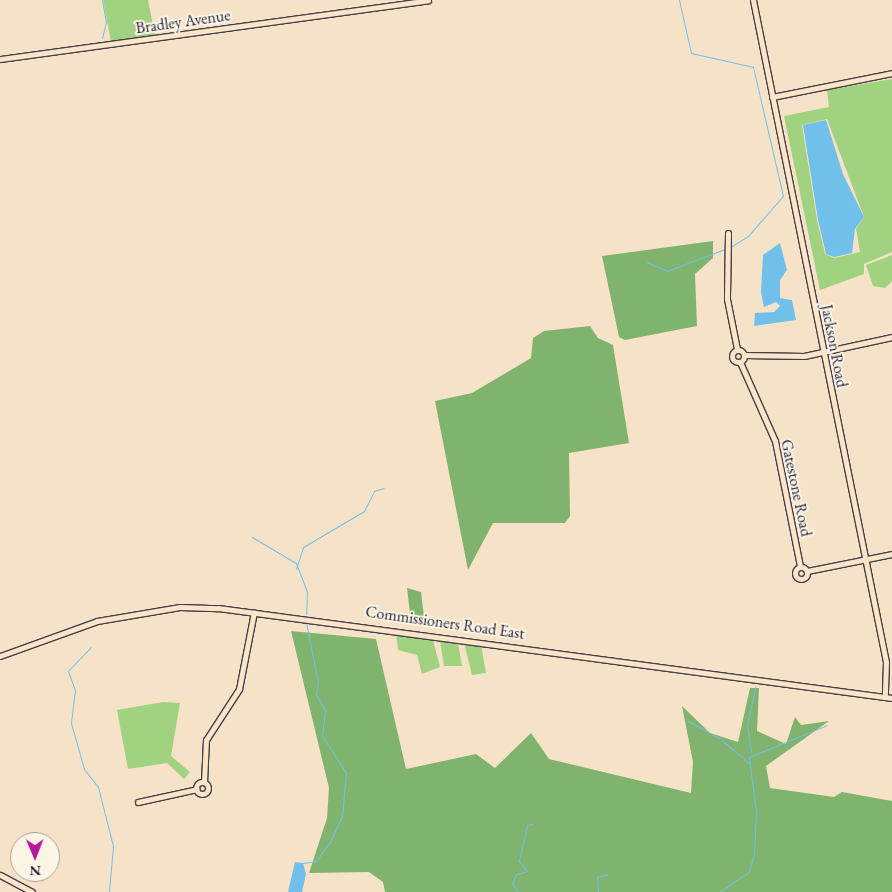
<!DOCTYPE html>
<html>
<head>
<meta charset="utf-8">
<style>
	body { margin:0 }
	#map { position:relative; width:892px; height:892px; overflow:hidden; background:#f6e2c6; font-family:"EB Garamond",serif }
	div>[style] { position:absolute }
	.green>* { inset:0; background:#a1d280 }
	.forest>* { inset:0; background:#80b46e }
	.water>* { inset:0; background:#70c0eb }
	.stream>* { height:1px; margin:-0.5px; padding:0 0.5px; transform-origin:0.5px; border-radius:0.5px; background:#70c0eb }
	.roads { filter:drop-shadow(1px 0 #423f50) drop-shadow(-1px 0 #423f50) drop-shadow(0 1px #423f50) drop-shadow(0 -1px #423f50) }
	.secondary>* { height:5px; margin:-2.5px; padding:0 2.5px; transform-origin:2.5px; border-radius:2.5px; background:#fee5c5 }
	.secondary>.ring { margin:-2.5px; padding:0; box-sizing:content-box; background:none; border:5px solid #fee5c5; border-radius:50% }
	span { translate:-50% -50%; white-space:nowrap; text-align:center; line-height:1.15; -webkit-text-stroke:4px #fcf5e5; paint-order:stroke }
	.street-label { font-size:16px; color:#22223b }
	.north { position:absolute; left:10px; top:832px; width:50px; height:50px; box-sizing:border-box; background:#fcf5e5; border:1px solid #a5a1a1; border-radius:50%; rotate:179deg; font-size:14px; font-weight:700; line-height:20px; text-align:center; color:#22223b }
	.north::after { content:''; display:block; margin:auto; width:18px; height:22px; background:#b5179e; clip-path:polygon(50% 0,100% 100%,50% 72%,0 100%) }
</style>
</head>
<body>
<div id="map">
	<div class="green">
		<div style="clip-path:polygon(103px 0,148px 0,155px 36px,111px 42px)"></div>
		<div style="clip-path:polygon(evenodd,892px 79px,892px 252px,864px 264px,864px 274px,820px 290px,784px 116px,829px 107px,827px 90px,892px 79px,827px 119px,864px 217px,856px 229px,860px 252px,834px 258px,825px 254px,817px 220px,802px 125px,827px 119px)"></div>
		<div style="clip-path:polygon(892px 255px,892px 281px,885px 288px,873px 286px,866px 265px)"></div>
		<div style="clip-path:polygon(396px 633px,433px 640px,440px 667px,422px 674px,417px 655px,398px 650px)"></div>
		<div style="clip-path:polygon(440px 641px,458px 643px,462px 666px,444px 666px)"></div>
		<div style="clip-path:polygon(464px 643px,481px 645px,486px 673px,472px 675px)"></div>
		<div style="clip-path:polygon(163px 702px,180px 703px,171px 756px,190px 772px,184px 779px,167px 763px,128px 769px,117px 710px)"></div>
	</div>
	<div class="forest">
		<div style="clip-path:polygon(713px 241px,713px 258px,695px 274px,697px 326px,625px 340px,619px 337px,602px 256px)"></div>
		<div style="clip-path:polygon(590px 326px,598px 338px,613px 345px,629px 443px,569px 453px,570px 516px,565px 523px,493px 523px,468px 570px,435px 401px,472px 393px,531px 358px,533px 338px,544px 331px)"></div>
		<div style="clip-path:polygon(407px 588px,421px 592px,425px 625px,411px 622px)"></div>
		<div style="clip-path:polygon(291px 631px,376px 639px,406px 769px,476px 754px,495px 768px,531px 733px,549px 759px,691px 793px,693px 762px,682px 706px,710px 733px,738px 742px,750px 688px,759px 688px,757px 731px,786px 744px,795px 717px,801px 725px,829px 721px,766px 766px,770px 788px,834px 797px,842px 792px,892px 801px,892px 892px,385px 892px,383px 882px,369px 872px,309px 873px,327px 818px,329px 788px)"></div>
	</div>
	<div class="water">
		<div style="clip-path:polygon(826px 120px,843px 174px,864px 217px,855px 229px,852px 253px,834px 257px,826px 254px,818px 220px,803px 125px)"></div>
		<div style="clip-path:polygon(780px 243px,787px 270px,780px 280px,780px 298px,792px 300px,796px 320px,754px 326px,755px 313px,774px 312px,780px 306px,776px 302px,764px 307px,761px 292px,763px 255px)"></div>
		<div style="clip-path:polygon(295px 862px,303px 863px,306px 874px,302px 892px,288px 892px)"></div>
	</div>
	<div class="stream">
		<div style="left:102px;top:0;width:22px;rotate:80deg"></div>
		<div style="left:106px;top:22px;width:16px;rotate:104deg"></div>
		<div style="left:679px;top:0;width:54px;rotate:77.2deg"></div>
		<div style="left:691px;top:53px;width:64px;rotate:12.7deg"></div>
		<div style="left:753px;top:67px;width:132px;rotate:76.9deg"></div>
		<div style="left:783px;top:196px;width:53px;rotate:131.2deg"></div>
		<div style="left:748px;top:236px;width:22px;rotate:148deg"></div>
		<div style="left:647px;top:262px;width:22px;rotate:24deg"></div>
		<div style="left:667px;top:271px;width:62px;rotate:-20.8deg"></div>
		<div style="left:252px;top:537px;width:51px;rotate:30.6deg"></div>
		<div style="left:296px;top:563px;width:30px;rotate:69deg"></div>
		<div style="left:307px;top:591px;width:23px;rotate:92deg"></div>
		<div style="left:296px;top:569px;width:23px;rotate:-72deg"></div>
		<div style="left:303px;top:547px;width:71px;rotate:-30.5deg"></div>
		<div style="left:364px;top:511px;width:22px;rotate:-63deg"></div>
		<div style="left:374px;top:491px;width:10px;rotate:-17deg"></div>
		<div style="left:91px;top:647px;width:33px;rotate:134deg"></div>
		<div style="left:68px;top:671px;width:20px;rotate:70deg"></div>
		<div style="left:75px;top:690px;width:33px;rotate:97deg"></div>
		<div style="left:71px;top:723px;width:48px;rotate:74.2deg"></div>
		<div style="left:84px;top:769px;width:23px;rotate:52deg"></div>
		<div style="left:98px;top:787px;width:61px;rotate:75.7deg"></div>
		<div style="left:113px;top:846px;width:46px;rotate:95deg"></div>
		<div style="left:688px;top:721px;width:39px;rotate:29deg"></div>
		<div style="left:722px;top:740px;width:35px;rotate:41deg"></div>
		<div style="left:751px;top:752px;width:27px;rotate:-98deg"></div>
		<div style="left:747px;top:725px;width:39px;rotate:-78deg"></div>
		<div style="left:303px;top:863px;width:13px;rotate:-9deg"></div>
		<div style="left:316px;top:861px;width:24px;rotate:-54deg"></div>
		<div style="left:330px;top:842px;width:29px;rotate:-65deg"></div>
		<div style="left:342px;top:816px;width:43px;rotate:-84.7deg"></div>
		<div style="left:346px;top:773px;width:45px;rotate:-122.3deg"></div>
		<div style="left:322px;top:735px;width:25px;rotate:-83deg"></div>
		<div style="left:325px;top:710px;width:18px;rotate:-119deg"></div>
		<div style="left:316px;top:694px;width:12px;rotate:-81deg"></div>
		<div style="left:318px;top:682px;width:61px;rotate:-101.3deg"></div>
		<div style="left:519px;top:892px;width:11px;rotate:-131deg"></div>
		<div style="left:512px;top:884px;width:11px;rotate:-68deg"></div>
		<div style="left:516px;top:874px;width:11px;rotate:-15deg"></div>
		<div style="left:527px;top:871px;width:13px;rotate:-129deg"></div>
		<div style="left:519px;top:861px;width:37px;rotate:-77deg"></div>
		<div style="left:527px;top:825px;width:6px;rotate:-9deg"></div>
		<div style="left:598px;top:892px;width:15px;rotate:-94deg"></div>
		<div style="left:597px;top:877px;width:11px;rotate:-15deg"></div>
		<div style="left:719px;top:892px;width:36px;rotate:-34deg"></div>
		<div style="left:749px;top:872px;width:20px;rotate:-75deg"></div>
		<div style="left:754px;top:853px;width:41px;rotate:-87.2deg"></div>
		<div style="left:756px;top:812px;width:55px;rotate:-97.3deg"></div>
		<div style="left:749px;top:757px;width:84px;rotate:-22.3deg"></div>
	</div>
	<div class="roads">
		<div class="secondary">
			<div style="left:753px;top:0;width:675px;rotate:78.64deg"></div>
			<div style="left:886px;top:662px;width:35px;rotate:92deg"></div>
			<div style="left:0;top:59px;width:432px;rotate:-7.8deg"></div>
			<div style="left:772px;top:97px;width:122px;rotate:-11.3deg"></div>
			<div style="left:728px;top:233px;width:66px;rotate:90.9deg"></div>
			<div style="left:727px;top:299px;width:51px;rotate:78.7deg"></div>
			<div class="ring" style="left:732px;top:350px;width:7px;height:7px"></div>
			<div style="left:744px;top:355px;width:60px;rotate:1deg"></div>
			<div style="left:804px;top:356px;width:90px;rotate:-12.2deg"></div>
			<div style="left:740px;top:362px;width:86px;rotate:66.1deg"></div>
			<div style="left:775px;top:441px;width:127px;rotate:78.7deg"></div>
			<div class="ring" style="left:795px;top:567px;width:7px;height:7px"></div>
			<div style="left:807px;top:571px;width:87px;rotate:-11.3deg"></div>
			<div style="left:0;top:656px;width:103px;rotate:-19.8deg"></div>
			<div style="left:97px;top:621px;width:84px;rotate:-9.6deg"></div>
			<div style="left:180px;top:607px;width:38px;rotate:2deg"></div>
			<div style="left:218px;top:608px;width:680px;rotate:7.61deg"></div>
			<div style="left:204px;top:782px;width:42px;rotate:-87.3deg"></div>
			<div style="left:206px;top:740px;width:61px;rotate:-57.1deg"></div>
			<div style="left:239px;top:689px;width:78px;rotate:-79deg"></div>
			<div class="ring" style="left:196px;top:782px;width:7px;height:7px"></div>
			<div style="left:138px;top:802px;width:60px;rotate:-12.4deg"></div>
			<div style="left:0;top:875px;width:36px;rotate:28deg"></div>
		</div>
	</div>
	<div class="street-label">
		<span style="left:183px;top:22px;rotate:-8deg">Bradley Avenue</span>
		<span style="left:834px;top:346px;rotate:79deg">Jackson Road</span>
		<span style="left:796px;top:488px;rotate:78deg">Gatestone Road</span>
		<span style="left:445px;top:623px;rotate:8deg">Commissioners Road East</span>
	</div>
	<div class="north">N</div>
</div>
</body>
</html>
